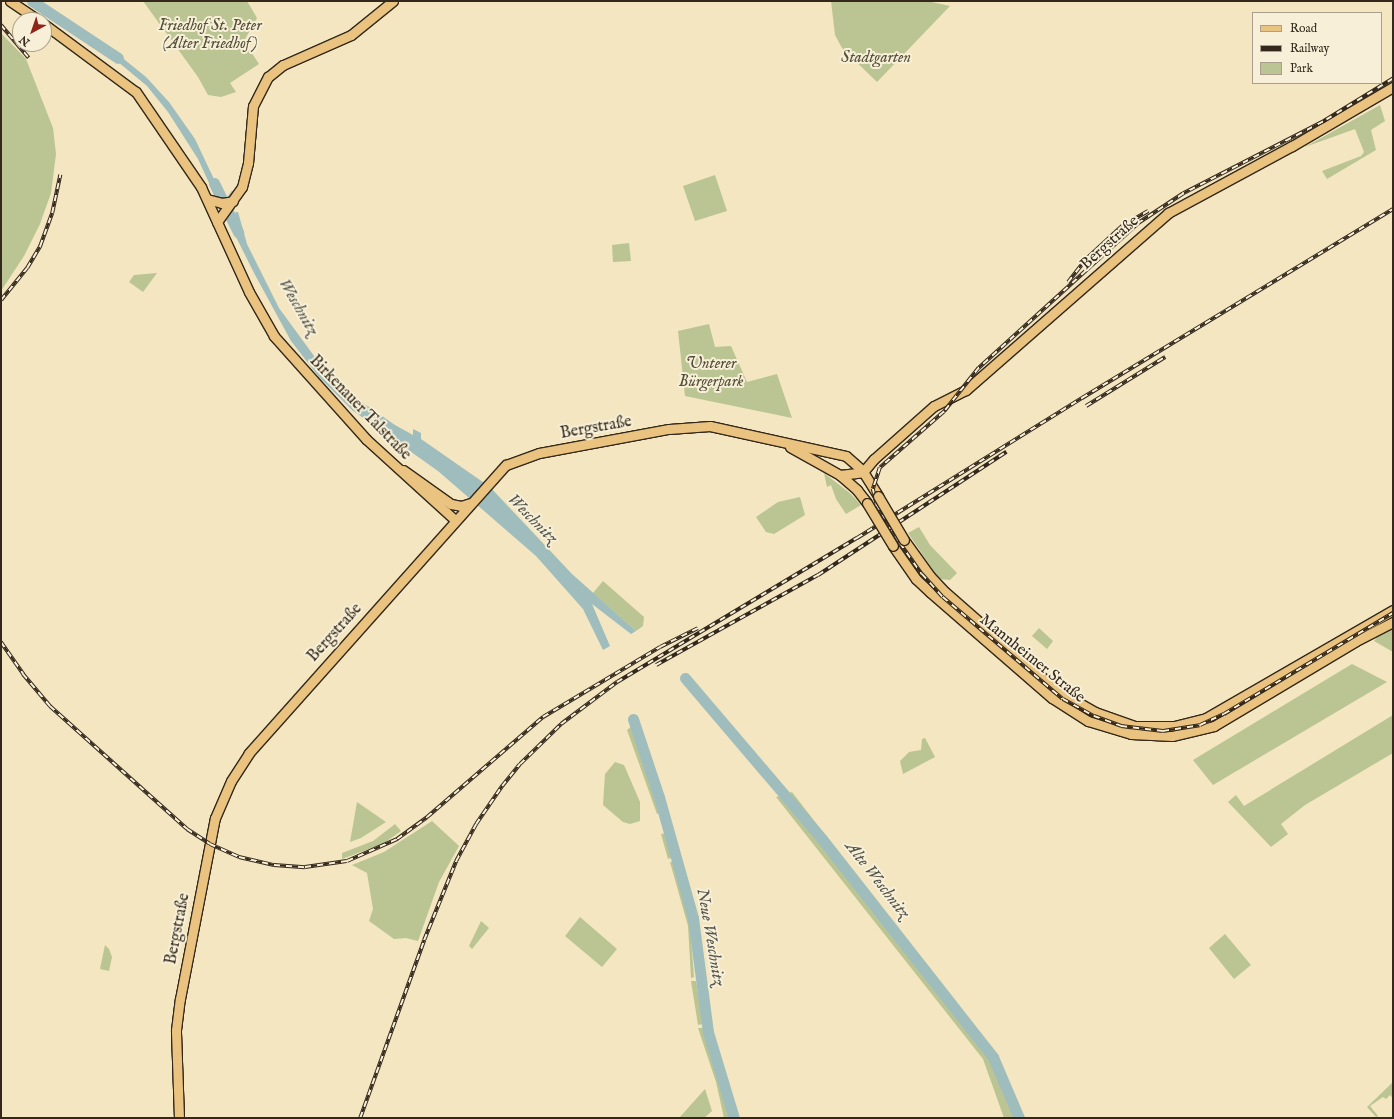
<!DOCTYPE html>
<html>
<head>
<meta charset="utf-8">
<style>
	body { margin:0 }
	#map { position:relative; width:1394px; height:1119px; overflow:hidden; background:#f3e6c1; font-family:"IM FELL English",serif }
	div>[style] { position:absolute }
	.green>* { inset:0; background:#bac593 }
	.water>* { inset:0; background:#a0bdbd }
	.stream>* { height:2px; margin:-1px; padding:0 1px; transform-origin:1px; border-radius:1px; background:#a0bdbd }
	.river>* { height:11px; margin:-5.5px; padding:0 5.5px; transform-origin:5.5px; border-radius:5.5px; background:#a0bdbd }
	.roads { filter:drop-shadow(1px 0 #33281b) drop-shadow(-1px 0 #33281b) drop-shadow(0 1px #33281b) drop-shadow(0 -1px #33281b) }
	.major>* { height:9px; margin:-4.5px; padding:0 4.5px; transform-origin:4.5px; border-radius:4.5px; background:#eac380 }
	.rail>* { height:3.5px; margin-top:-1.75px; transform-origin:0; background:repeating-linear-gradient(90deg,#f7efd7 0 6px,#33281b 0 12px); box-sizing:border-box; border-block:1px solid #33281b }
	.bridges { filter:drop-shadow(1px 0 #33281b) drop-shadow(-1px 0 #33281b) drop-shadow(0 1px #33281b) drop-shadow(0 -1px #33281b) }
	.major-bridge>* { height:9px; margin:-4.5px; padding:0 4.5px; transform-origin:4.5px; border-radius:4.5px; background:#eac380 }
	span { translate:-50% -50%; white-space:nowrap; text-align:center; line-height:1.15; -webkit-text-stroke:4px #f7efd7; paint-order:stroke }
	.park-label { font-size:16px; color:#554f39; font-style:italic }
	.street-label { font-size:16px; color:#33281b }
	.water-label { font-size:17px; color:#54554c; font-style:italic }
	.frame { position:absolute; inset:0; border:2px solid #33281b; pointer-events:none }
	.legend { position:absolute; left:1252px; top:12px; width:130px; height:72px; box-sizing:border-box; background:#f7efd7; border:1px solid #a99f8c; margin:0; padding:5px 7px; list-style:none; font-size:12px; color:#33281b }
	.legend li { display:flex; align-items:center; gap:8px; height:20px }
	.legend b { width:20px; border:1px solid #a99f8c }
	.north { position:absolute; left:12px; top:12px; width:40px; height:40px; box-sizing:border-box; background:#f7efd7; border:1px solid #a99f8c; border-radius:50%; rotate:220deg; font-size:11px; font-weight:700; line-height:16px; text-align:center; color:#33281b }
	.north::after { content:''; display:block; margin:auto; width:14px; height:18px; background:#8f2418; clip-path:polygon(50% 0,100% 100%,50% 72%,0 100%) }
</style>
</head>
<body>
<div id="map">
	<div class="green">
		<div style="clip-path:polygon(143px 1px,247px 1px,257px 18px,244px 41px,259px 64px,230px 83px,236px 92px,221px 97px,208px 95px,198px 77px)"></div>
		<div style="clip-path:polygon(831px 1px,927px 1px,950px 6px,877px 82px,842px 48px,835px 35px)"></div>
		<div style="clip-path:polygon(1px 33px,26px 59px,53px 128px,56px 154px,51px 193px,40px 224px,24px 256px,1px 291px)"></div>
		<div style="clip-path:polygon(1380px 105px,1385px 121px,1371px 130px,1376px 150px,1327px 179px,1322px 171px,1361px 156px,1364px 152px,1355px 129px,1305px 147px)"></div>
		<div style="clip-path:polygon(715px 175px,727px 211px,695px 221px,683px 186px)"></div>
		<div style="clip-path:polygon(629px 243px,631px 261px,613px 262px,612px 245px)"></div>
		<div style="clip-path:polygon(157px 273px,143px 292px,129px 282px,134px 275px)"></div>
		<div style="clip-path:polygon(709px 324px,715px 347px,731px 346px,747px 382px,777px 374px,792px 418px,685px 396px,678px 331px)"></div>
		<div style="clip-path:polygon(824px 473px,851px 494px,861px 505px,846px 514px,836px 499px,831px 485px,827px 487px)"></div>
		<div style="clip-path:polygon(800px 497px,805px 515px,774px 534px,766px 532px,756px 517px,778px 502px)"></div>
		<div style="clip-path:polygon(919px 527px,930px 545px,957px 573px,950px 580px,939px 579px,908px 533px)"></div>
		<div style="clip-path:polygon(906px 549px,998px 644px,998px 648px,929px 589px,901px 552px)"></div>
		<div style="clip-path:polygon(603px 581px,644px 617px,643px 626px,636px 631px,593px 593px)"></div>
		<div style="clip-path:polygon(1039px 628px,1053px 641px,1047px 649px,1032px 636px)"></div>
		<div style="clip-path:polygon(1393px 629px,1393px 652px,1374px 641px,1380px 634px)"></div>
		<div style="clip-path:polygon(1352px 664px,1387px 682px,1213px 785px,1193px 760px)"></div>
		<div style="clip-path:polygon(1393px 715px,1393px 753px,1305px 805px,1281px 824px,1288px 834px,1271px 847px,1228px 802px,1236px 795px,1244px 806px)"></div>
		<div style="clip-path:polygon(633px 725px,662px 812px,657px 814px,627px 730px)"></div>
		<div style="clip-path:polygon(925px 738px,935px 757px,903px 774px,900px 761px,909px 752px,921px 750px,922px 739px)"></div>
		<div style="clip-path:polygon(615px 762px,624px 765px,640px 802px,640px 821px,630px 824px,623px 822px,603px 805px,605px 774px)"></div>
		<div style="clip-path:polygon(792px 792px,994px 1054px,1019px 1118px,1004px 1118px,983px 1059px,776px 797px)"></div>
		<div style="clip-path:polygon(357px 802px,386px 822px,361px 838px,350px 842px)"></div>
		<div style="clip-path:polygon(432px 821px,459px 846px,439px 882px,418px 941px,406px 938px,394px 939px,369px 921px,373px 909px,367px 873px,352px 865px,384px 852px)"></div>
		<div style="clip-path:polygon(395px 824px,401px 831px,383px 844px,342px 859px,342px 853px,373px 841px)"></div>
		<div style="clip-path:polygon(667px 833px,674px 857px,668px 859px,661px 834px)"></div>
		<div style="clip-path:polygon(670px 862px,674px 862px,690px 925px,694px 977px,691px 978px,688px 926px)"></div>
		<div style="clip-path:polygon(580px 917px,617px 949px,602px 967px,565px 936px)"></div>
		<div style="clip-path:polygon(481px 921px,489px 928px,472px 949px,469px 946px)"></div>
		<div style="clip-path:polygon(1225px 934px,1251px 965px,1234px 979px,1209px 948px)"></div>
		<div style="clip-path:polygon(105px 945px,109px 949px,112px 957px,109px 971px,100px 969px)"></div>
		<div style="clip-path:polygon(691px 981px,696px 981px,703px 1024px,698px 1025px)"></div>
		<div style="clip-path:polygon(698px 1028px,704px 1028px,729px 1118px,724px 1118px,716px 1082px)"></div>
		<div style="clip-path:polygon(1393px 1082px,1393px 1098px,1390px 1095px,1386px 1099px,1383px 1097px,1370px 1106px,1378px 1116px,1376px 1117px,1367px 1107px)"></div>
		<div style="clip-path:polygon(705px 1089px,712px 1111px,704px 1118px,679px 1118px)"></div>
	</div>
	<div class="water">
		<div style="clip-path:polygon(109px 47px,146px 77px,169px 102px,195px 139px,222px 196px,215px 196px,198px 159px,168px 112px,147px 86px,106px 52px)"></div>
		<div style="clip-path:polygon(236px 212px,238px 212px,247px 244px,279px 308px,317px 360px,334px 379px,356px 398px,395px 425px,413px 435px,413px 429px,421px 433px,421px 439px,490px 487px,572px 574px,636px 631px,631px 634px,592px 604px,610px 646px,603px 650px,583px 609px,536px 556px,438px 471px,352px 410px,319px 377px,291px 341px,254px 273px,229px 223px)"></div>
	</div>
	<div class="stream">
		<div style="left:227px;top:199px;width:9px;rotate:-54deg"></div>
	</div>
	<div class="river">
		<div style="left:32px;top:1px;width:103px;rotate:33.5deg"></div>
		<div style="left:214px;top:183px;width:55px;rotate:63.9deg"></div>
		<div style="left:685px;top:678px;width:211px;rotate:49.6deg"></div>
		<div style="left:822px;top:839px;width:277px;rotate:51.9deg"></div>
		<div style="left:993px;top:1057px;width:66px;rotate:66.9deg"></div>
		<div style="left:633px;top:719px;width:82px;rotate:71.6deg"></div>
		<div style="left:659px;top:797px;width:126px;rotate:74.3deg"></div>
		<div style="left:693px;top:918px;width:115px;rotate:82.5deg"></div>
		<div style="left:708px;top:1032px;width:90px;rotate:73.2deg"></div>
	</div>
	<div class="roads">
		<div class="major">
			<div style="left:10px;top:1px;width:34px;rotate:34deg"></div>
			<div style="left:44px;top:24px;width:114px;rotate:36.5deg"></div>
			<div style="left:136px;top:92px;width:115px;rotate:55.6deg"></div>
			<div style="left:201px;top:187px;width:115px;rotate:65.4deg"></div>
			<div style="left:249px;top:292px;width:51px;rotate:60.4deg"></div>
			<div style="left:274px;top:336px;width:138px;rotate:48.2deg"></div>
			<div style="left:366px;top:439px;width:120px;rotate:42.3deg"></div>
			<div style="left:207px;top:199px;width:16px;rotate:15deg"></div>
			<div style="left:222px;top:203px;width:11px;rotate:-10deg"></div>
			<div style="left:217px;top:222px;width:43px;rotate:-54.5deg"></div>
			<div style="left:242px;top:187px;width:25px;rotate:-76deg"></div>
			<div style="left:248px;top:163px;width:57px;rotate:-85deg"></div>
			<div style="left:253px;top:106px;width:33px;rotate:-63deg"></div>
			<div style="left:268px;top:77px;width:19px;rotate:-39deg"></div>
			<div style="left:283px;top:65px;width:74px;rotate:-23.8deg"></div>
			<div style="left:351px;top:35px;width:54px;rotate:-39deg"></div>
			<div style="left:790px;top:447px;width:57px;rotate:29.2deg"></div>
			<div style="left:840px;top:475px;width:23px;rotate:41deg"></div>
			<div style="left:857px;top:490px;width:16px;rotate:52deg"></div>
			<div style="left:403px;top:470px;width:59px;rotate:35.3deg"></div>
			<div style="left:451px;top:504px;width:10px;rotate:11deg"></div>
			<div style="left:461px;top:506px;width:9px;rotate:-18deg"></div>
			<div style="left:840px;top:475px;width:23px;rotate:-7deg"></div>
			<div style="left:863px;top:472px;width:17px;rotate:-50deg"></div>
			<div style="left:874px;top:459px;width:80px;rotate:-41.5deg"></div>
			<div style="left:934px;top:406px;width:36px;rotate:-27deg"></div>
			<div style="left:966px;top:390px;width:269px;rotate:-41.2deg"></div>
			<div style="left:1168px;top:213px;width:141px;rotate:-28.4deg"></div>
			<div style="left:1292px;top:146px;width:117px;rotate:-30.3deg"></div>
			<div style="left:904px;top:540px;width:44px;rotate:54.2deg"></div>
			<div style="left:930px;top:576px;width:22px;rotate:47deg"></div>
			<div style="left:945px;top:592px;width:150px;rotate:41.2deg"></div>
			<div style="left:1058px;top:691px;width:43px;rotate:29.6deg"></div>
			<div style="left:1095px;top:712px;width:42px;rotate:19.3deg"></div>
			<div style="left:1135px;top:726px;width:39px"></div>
			<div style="left:1174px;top:726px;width:33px;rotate:-14deg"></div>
			<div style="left:1206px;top:718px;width:216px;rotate:-30deg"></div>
			<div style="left:893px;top:546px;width:40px;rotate:55.1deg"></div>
			<div style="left:916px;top:579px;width:19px;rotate:43deg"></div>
			<div style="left:930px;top:592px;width:162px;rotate:41deg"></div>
			<div style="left:1052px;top:698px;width:43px;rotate:32.6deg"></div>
			<div style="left:1088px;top:721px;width:45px;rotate:16.8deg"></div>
			<div style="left:1131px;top:734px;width:41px;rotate:2.8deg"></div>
			<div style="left:1172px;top:736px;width:43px;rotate:-13.4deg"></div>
			<div style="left:1214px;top:726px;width:165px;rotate:-30.9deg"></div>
			<div style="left:1356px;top:641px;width:42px;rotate:-27.2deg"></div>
			<div style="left:179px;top:1118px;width:88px;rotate:-92deg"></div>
			<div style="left:176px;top:1030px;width:31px;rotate:-83deg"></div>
			<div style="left:180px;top:999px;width:184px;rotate:-79.1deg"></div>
			<div style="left:215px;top:818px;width:40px;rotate:-66.6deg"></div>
			<div style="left:231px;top:781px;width:33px;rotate:-57deg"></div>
			<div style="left:249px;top:753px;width:386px;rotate:-48.3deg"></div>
			<div style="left:506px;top:465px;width:35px;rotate:-20deg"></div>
			<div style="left:539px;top:453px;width:132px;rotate:-10.5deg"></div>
			<div style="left:669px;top:429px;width:41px;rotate:-4.2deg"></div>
			<div style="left:710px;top:426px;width:139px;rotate:12.4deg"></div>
			<div style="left:846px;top:456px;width:21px;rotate:41deg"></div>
			<div style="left:862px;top:470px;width:31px;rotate:58deg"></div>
		</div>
	</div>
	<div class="rail">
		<div style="left:1px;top:25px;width:43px;rotate:49.7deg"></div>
		<div style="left:1393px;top:79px;width:82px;rotate:148.4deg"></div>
		<div style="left:1323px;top:122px;width:157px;rotate:152.8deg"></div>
		<div style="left:1183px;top:194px;width:53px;rotate:146.6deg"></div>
		<div style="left:1139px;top:223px;width:216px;rotate:137.8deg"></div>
		<div style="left:979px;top:368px;width:56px;rotate:128.5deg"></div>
		<div style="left:944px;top:412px;width:85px;rotate:138.8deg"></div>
		<div style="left:880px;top:468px;width:22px;rotate:108deg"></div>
		<div style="left:873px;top:489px;width:16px;rotate:76deg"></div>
		<div style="left:877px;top:505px;width:44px;rotate:58.8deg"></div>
		<div style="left:900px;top:543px;width:38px;rotate:55deg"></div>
		<div style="left:922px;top:574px;width:31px;rotate:48deg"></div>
		<div style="left:943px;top:597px;width:157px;rotate:40.4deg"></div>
		<div style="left:1063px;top:699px;width:35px;rotate:29deg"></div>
		<div style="left:1094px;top:716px;width:29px;rotate:20deg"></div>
		<div style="left:1121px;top:726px;width:42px;rotate:6.8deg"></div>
		<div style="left:1163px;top:731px;width:37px;rotate:-9deg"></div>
		<div style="left:1200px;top:725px;width:26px;rotate:-25deg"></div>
		<div style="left:1224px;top:714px;width:197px;rotate:-30.9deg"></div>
		<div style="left:1068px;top:282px;width:29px;rotate:-52deg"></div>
		<div style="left:1086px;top:259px;width:49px;rotate:-42.5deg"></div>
		<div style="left:1122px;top:226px;width:30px;rotate:-30deg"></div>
		<div style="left:1px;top:300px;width:41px;rotate:-50.9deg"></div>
		<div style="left:27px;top:268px;width:26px;rotate:-59deg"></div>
		<div style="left:40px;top:246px;width:35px;rotate:-70deg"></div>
		<div style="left:52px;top:213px;width:39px;rotate:-78deg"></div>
		<div style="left:1086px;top:406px;width:93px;rotate:-31.8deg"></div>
		<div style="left:1px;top:642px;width:39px;rotate:55deg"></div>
		<div style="left:23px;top:674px;width:42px;rotate:49.8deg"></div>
		<div style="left:50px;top:706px;width:184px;rotate:41.9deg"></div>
		<div style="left:187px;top:829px;width:27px;rotate:33deg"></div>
		<div style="left:210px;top:844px;width:32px;rotate:24deg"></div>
		<div style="left:239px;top:857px;width:36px;rotate:13deg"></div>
		<div style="left:274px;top:865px;width:31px;rotate:4deg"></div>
		<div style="left:305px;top:867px;width:42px;rotate:-8.1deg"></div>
		<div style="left:347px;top:861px;width:55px;rotate:-23.7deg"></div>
		<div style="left:397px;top:839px;width:37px;rotate:-36deg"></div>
		<div style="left:427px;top:817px;width:153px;rotate:-40.8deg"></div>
		<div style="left:543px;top:717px;width:136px;rotate:-30.9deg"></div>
		<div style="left:660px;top:647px;width:42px;rotate:-26.6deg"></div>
		<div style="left:656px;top:665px;width:185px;rotate:-29.1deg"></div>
		<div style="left:818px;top:575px;width:225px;rotate:-33.2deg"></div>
		<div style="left:360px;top:1118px;width:189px;rotate:-70.2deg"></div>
		<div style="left:424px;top:940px;width:85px;rotate:-67.9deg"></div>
		<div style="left:456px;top:861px;width:42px;rotate:-61.6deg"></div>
		<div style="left:476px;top:824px;width:46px;rotate:-55.6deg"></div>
		<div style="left:502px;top:786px;width:28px;rotate:-51deg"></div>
		<div style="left:520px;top:764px;width:57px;rotate:-44.3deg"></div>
		<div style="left:561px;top:724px;width:70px;rotate:-36.9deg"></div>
		<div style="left:617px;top:682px;width:280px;rotate:-31deg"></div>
		<div style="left:857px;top:538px;width:265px;rotate:-31.9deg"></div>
		<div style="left:1082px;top:398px;width:364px;rotate:-31.3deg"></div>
	</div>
	<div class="bridges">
		<div class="major-bridge">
			<div style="left:878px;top:496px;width:51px;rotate:59.4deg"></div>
			<div style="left:867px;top:503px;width:50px;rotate:58.8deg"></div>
		</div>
	</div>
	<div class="park-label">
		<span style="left:210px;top:35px">Friedhof St. Peter<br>(Alter Friedhof)</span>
		<span style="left:876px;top:58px">Stadtgarten</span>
		<span style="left:711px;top:373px">Unterer<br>Bürgerpark</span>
	</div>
	<div class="street-label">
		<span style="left:1110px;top:243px;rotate:-42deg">Bergstraße</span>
		<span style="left:360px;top:408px;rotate:46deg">Birkenauer Talstraße</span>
		<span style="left:596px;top:428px;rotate:-10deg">Bergstraße</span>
		<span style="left:335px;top:633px;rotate:-48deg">Bergstraße</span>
		<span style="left:1032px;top:659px;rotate:39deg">Mannheimer Straße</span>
		<span style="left:178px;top:929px;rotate:-79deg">Bergstraße</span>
	</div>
	<div class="water-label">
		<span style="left:298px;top:307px;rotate:60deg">Weschnitz</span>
		<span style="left:532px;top:519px;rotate:45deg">Weschnitz</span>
		<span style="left:877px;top:880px;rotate:52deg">Alte Weschnitz</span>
		<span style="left:710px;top:937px;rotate:80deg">Neue Weschnitz</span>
	</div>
	<div class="frame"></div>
	<ul class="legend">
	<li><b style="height:5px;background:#eac380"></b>Road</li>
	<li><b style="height:5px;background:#33281b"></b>Railway</li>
	<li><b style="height:11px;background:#bac593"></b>Park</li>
	</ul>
	<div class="north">N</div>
</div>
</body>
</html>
